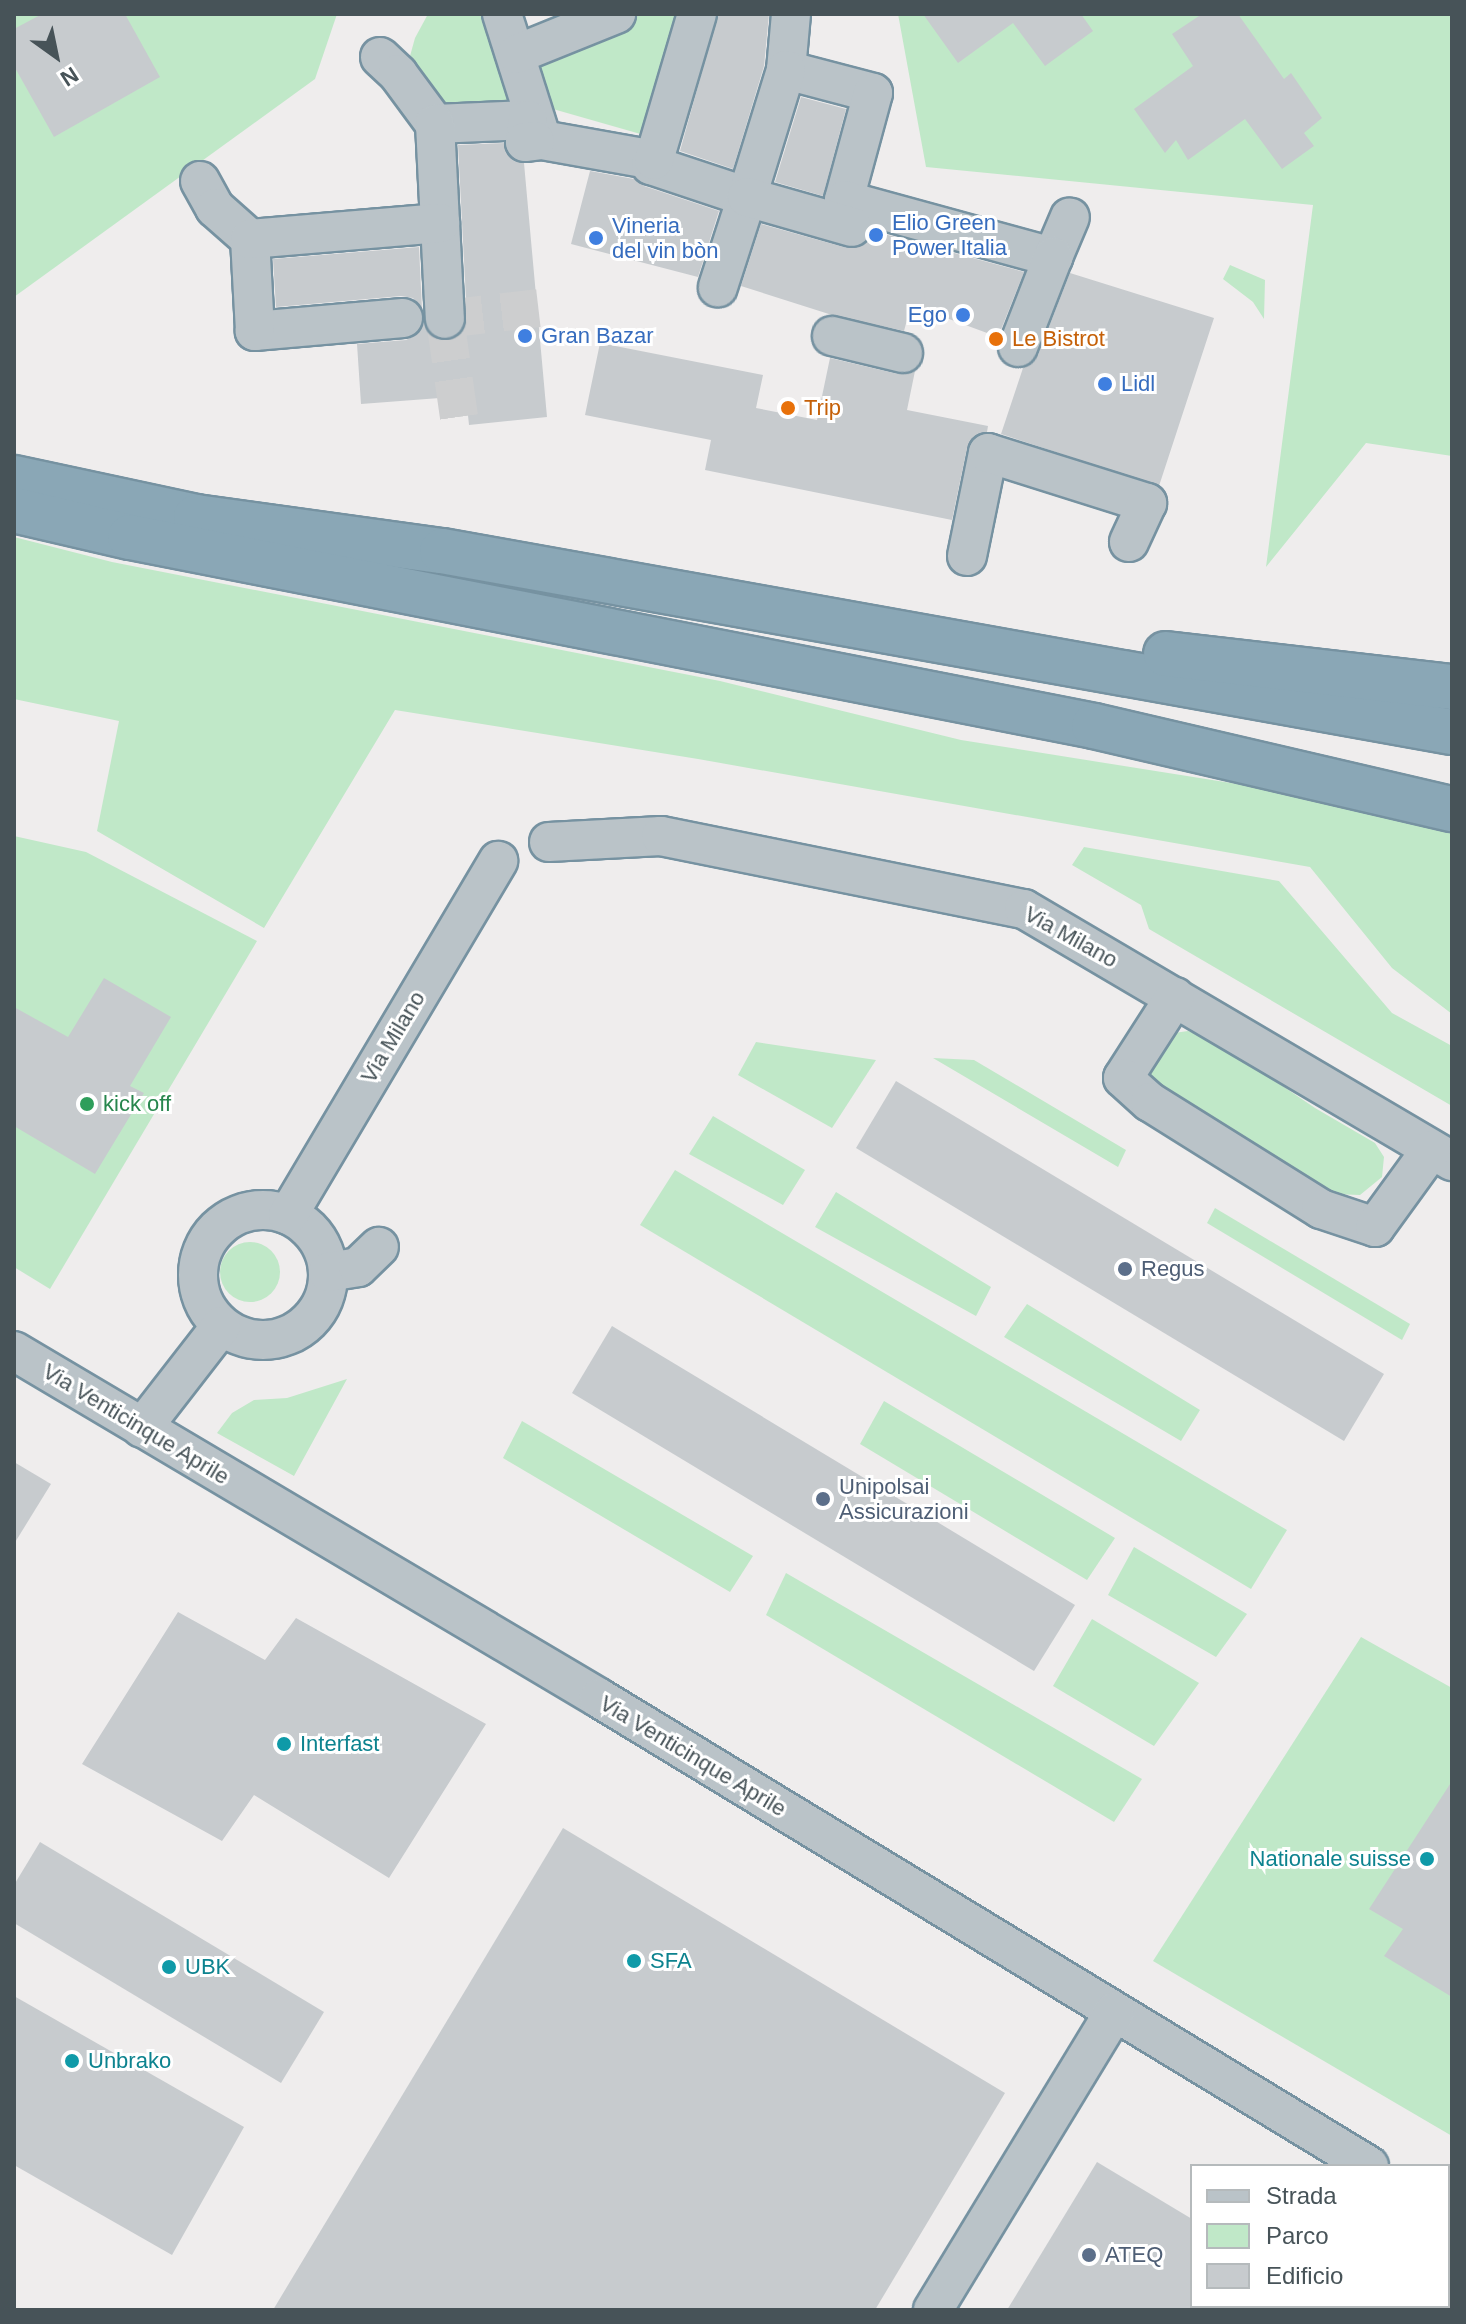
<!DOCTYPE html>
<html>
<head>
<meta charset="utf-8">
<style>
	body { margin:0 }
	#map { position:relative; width:1466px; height:2324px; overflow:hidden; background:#efeded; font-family:Arial,sans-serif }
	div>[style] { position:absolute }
	.green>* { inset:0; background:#c0e8c8 }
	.round { border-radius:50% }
	.building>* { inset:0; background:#c7cbce }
	.minor-tunnel>* { height:38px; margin-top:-19px; transform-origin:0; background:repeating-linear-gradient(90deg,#cdcecf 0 38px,transparent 0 57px) }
	.roads { filter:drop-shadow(2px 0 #7692a1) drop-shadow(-2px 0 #7692a1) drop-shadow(0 2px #7692a1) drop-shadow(0 -2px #7692a1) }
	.minor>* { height:38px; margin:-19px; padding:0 19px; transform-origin:19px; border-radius:19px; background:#bac3c8 }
	.minor>.ring { margin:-19px; padding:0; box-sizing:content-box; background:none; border:38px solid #bac3c8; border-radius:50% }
	.highway>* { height:44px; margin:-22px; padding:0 22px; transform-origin:22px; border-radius:22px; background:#8aa7b6 }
	.dots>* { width:22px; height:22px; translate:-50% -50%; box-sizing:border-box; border:4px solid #fff; border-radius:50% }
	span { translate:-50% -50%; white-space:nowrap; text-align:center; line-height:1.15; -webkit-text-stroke:6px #fff; paint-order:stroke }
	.shop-label { font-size:22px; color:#366cbe }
	.left { translate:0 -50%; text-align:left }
	.right { translate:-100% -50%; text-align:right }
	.food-label { font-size:22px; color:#c56008 }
	.street-label { font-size:22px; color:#475358 }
	.leisure-label { font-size:22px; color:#27864d }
	.service-label { font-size:22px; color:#4e5e75 }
	.culture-label { font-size:22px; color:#0d838f }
	.frame { position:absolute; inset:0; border:16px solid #475358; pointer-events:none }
	.legend { position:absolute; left:1190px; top:2164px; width:260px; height:144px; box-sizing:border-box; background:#fff; border:2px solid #b5babc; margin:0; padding:10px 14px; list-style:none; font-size:24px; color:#475358 }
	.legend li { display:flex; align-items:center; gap:16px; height:40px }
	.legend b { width:40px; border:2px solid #b5babc }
	.north { position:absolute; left:16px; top:16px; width:80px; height:80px; -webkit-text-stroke:6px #fff; paint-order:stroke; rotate:147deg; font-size:22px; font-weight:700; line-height:32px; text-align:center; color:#475358 }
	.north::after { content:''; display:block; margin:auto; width:28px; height:36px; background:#475358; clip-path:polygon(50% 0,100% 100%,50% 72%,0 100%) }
</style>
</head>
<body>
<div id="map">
	<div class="green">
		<div style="clip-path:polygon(14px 14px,337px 14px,315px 79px,14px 297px)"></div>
		<div style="clip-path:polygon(428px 14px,487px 14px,523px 108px,446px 118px,407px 67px,415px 38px)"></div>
		<div style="clip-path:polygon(643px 14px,686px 14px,651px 137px,546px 107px,530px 61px)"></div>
		<div style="clip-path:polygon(898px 14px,1452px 14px,1452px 456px,1366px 443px,1266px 567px,1313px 205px,926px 167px)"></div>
		<div style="clip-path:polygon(1230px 265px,1265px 280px,1264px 319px,1253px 302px,1223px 279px)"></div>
		<div style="clip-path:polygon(14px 537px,112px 562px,720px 681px,961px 740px,1381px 807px,1452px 828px,1452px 1014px,1392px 968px,1310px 867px,698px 759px,395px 710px,264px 928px,97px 831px,119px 721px,14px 699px)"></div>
		<div style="clip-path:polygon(14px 836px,86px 852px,257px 941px,50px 1289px,14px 1267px)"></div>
		<div style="clip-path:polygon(1084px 847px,1279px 881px,1392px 1013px,1452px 1046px,1452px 1106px,1149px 929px,1141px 905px,1072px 865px)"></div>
		<div style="clip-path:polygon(1188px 1031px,1216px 1041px,1315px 1108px,1375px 1143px,1384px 1157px,1382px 1177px,1360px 1195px,1332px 1194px,1150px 1083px,1151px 1056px,1174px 1033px)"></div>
		<div style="clip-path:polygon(756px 1042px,876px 1060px,832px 1128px,738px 1075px)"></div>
		<div style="clip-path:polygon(933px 1058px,974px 1060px,1126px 1150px,1118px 1167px)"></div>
		<div style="clip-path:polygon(713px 1116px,805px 1170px,783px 1205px,689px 1154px)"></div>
		<div style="clip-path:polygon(675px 1170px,1287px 1530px,1251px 1589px,640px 1225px)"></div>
		<div style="clip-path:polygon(836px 1192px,991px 1287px,976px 1316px,815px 1227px)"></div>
		<div style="clip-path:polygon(1215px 1208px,1410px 1324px,1402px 1340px,1207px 1223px)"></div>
		<div class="round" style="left:220px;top:1242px;width:60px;height:60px"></div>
		<div style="clip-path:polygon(1027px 1304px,1200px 1410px,1181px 1441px,1004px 1337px)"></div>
		<div style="clip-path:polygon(347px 1379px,294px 1476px,217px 1433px,232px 1413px,254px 1400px,287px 1398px)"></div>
		<div style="clip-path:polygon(884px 1401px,1115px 1538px,1087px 1580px,860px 1444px)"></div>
		<div style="clip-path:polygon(522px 1421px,753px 1556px,730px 1592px,503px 1458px)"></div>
		<div style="clip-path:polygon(1134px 1547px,1247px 1614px,1216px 1657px,1108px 1595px)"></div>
		<div style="clip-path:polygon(786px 1573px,1142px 1779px,1114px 1822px,766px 1615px)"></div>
		<div style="clip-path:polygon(1092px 1619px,1199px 1683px,1154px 1746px,1053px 1686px)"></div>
		<div style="clip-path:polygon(1361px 1637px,1452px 1688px,1452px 2136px,1153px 1961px)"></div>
	</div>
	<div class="building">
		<div style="clip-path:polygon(42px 14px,125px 14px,160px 77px,54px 137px,14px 66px,14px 29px)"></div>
		<div style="clip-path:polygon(718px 14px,769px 14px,764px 66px,733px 169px,680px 151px)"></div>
		<div style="clip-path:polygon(923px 14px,1081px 14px,1093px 31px,1045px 66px,1013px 23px,958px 63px)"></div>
		<div style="clip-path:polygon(1202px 14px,1238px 14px,1284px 79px,1291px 73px,1322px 118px,1304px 133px,1314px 146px,1282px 169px,1245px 119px,1188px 160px,1176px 140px,1165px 153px,1134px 109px,1193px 66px,1172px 34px)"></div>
		<div style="clip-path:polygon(801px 97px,846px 109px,823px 196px,775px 182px)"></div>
		<div style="clip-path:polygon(504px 143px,506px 153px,514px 161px,524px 163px,547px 417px,469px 425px,466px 396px,361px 404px,357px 344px,406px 340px,416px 335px,424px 323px,434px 338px,445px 341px,456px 338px,464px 330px,467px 318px,458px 145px)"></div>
		<div style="clip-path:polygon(590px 171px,634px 179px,644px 186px,719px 211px,698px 277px,571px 244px)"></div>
		<div style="clip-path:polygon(761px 224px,847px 248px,867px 243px,873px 231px,1024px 272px,998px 337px,911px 305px,904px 331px,832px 315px,741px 286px)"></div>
		<div style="clip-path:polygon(419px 247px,422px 309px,413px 298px,401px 296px,276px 307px,273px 259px)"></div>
		<div style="clip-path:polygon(1070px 273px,1214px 318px,1159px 486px,1001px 434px,1023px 368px,1038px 355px)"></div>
		<div style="clip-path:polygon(600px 343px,763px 375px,756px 408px,817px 420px,830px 358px,898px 374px,915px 371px,907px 410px,988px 426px,987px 432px,973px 437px,967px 448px,952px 520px,705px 470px,711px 440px,585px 415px)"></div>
		<div style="clip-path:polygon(104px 978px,171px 1017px,130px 1086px,144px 1093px,95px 1174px,14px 1126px,14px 1007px,68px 1037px)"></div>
		<div style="clip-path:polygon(896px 1081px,1384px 1374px,1344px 1441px,856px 1148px)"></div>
		<div style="clip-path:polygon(612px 1326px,1075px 1605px,1034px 1671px,572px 1393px)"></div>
		<div style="clip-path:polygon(14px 1462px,51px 1484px,14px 1544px)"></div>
		<div style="clip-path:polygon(178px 1612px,265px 1660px,296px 1618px,486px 1724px,389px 1878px,254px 1795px,222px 1841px,82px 1764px)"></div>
		<div style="clip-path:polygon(1452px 1781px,1452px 1997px,1384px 1956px,1403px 1929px,1369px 1909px)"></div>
		<div style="clip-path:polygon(563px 1828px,1005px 2093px,875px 2310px,273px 2310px)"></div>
		<div style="clip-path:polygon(40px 1842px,324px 2012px,281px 2083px,14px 1923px,14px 1885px)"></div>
		<div style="clip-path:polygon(14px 1996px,244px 2127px,172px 2255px,14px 2165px)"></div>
		<div style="clip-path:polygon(1097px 2162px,1192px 2219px,1192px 2310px,1007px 2310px)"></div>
	</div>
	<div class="minor-tunnel">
		<div style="left:459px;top:417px;width:99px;rotate:-98.1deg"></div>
		<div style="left:445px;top:319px;width:94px;rotate:-6.7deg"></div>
	</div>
	<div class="roads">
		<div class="minor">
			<div style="left:502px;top:14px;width:132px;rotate:72.4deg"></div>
			<div style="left:542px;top:140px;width:114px;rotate:10.1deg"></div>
			<div style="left:654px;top:160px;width:6px;rotate:121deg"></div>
			<div style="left:651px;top:165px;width:101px;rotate:18.4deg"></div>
			<div style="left:747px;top:197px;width:95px;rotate:107.9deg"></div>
			<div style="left:791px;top:14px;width:56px;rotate:95.1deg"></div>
			<div style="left:786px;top:70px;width:90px;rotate:14.8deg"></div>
			<div style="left:873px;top:93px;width:111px;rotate:105.2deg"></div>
			<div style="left:844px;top:200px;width:217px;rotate:15.3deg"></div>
			<div style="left:1053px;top:257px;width:43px;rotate:-67deg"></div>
			<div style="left:517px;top:54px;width:107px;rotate:-22deg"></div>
			<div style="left:380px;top:57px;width:25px;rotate:43deg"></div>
			<div style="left:398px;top:74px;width:62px;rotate:53.5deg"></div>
			<div style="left:435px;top:124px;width:93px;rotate:-2.5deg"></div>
			<div style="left:528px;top:120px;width:22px;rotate:98deg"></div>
			<div style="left:525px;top:142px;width:10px;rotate:-6deg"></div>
			<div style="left:786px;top:70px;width:133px;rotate:107.1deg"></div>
			<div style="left:747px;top:197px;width:109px;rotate:15.9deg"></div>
			<div style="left:435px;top:124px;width:195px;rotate:87.1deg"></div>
			<div style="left:654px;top:160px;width:152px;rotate:-73.6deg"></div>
			<div style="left:200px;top:181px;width:31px;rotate:61deg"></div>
			<div style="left:215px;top:208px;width:47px;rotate:41.5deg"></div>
			<div style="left:403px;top:318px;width:149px;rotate:175deg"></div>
			<div style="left:255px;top:331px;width:92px;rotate:-93.1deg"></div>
			<div style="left:250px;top:239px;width:191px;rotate:-4.8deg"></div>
			<div style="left:832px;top:336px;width:73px;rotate:13.5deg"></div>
			<div style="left:1018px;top:347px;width:97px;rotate:-68.7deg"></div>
			<div style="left:967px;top:556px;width:105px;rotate:-78.5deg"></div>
			<div style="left:988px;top:453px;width:167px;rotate:17.5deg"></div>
			<div style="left:1147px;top:503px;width:43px;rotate:114.8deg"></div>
			<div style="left:549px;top:842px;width:112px;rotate:-3.1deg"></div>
			<div style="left:661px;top:836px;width:370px;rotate:11.4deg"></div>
			<div style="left:1024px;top:909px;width:497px;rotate:30.5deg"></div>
			<div style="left:1175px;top:997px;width:96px;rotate:122.7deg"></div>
			<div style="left:1123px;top:1078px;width:36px;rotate:42deg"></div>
			<div style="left:1150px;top:1102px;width:202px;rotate:32deg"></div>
			<div style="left:1321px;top:1209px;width:57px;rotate:18.4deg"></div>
			<div style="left:1375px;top:1227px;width:95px;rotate:-54deg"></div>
			<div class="ring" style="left:198px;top:1210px;width:92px;height:92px"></div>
			<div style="left:288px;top:1215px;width:412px;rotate:-59.3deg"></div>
			<div style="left:328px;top:1272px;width:30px;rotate:-9deg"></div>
			<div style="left:358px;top:1267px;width:29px;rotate:-44deg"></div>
			<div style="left:14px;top:1351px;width:680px;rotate:30.67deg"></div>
			<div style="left:599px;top:1698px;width:901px;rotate:31.29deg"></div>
			<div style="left:142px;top:1428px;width:129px;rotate:-52.2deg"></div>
			<div style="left:1448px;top:2213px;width:5px;rotate:37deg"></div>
			<div style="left:933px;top:2310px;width:349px;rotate:-58.7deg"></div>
		</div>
		<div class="highway">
			<div style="left:14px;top:478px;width:186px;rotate:12.1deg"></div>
			<div style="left:196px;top:517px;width:248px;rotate:7.9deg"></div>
			<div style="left:442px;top:551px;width:1026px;rotate:10.16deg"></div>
			<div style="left:14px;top:510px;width:119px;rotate:13.1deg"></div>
			<div style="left:130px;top:537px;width:982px;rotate:11.09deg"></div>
			<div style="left:1094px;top:726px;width:367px;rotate:13.1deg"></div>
			<div style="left:1166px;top:654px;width:288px;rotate:6.6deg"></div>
		</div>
	</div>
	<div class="dots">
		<div style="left:876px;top:235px;background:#3f7fe0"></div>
		<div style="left:596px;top:238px;background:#3f7fe0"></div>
		<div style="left:963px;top:315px;background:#3f7fe0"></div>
		<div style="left:525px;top:336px;background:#3f7fe0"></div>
		<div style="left:996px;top:339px;background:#e8710a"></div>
		<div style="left:1105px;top:384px;background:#3f7fe0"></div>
		<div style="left:788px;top:408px;background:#e8710a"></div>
		<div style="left:87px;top:1104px;background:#2e9e5b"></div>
		<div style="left:1125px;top:1269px;background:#5c6f8a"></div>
		<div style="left:823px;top:1499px;background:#5c6f8a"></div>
		<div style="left:284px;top:1744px;background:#0f9aa8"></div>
		<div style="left:1427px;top:1859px;background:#0f9aa8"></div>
		<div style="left:634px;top:1961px;background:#0f9aa8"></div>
		<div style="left:169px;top:1967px;background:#0f9aa8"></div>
		<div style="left:72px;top:2061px;background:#0f9aa8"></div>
		<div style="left:1089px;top:2255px;background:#5c6f8a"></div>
	</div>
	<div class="shop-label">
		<span class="left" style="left:892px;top:235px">Elio Green<br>Power Italia</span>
		<span class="left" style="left:612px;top:238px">Vineria<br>del vin bòn</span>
		<span class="right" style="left:947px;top:315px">Ego</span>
		<span class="left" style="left:541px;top:336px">Gran Bazar</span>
		<span class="left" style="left:1121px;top:384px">Lidl</span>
	</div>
	<div class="food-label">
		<span class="left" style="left:1012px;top:339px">Le Bistrot</span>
		<span class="left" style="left:804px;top:408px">Trip</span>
	</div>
	<div class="street-label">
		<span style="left:1071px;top:937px;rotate:29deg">Via Milano</span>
		<span style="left:393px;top:1037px;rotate:-59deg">Via Milano</span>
		<span style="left:136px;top:1424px;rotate:31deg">Via Venticinque Aprile</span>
		<span style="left:693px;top:1756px;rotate:31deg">Via Venticinque Aprile</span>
	</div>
	<div class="leisure-label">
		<span class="left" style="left:103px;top:1104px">kick off</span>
	</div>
	<div class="service-label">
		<span class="left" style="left:1141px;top:1269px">Regus</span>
		<span class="left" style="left:839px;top:1499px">Unipolsai<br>Assicurazioni</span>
		<span class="left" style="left:1105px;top:2255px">ATEQ</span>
	</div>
	<div class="culture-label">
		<span class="left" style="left:300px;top:1744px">Interfast</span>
		<span class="right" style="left:1411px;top:1859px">Nationale suisse</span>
		<span class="left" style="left:650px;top:1961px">SFA</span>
		<span class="left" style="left:185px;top:1967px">UBK</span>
		<span class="left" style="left:88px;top:2061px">Unbrako</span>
	</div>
	<div class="frame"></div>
	<ul class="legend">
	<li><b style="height:10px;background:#bac3c8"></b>Strada</li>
	<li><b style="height:22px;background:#c0e8c8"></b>Parco</li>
	<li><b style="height:22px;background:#c7cbce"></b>Edificio</li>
	</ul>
	<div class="north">N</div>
</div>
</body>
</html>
